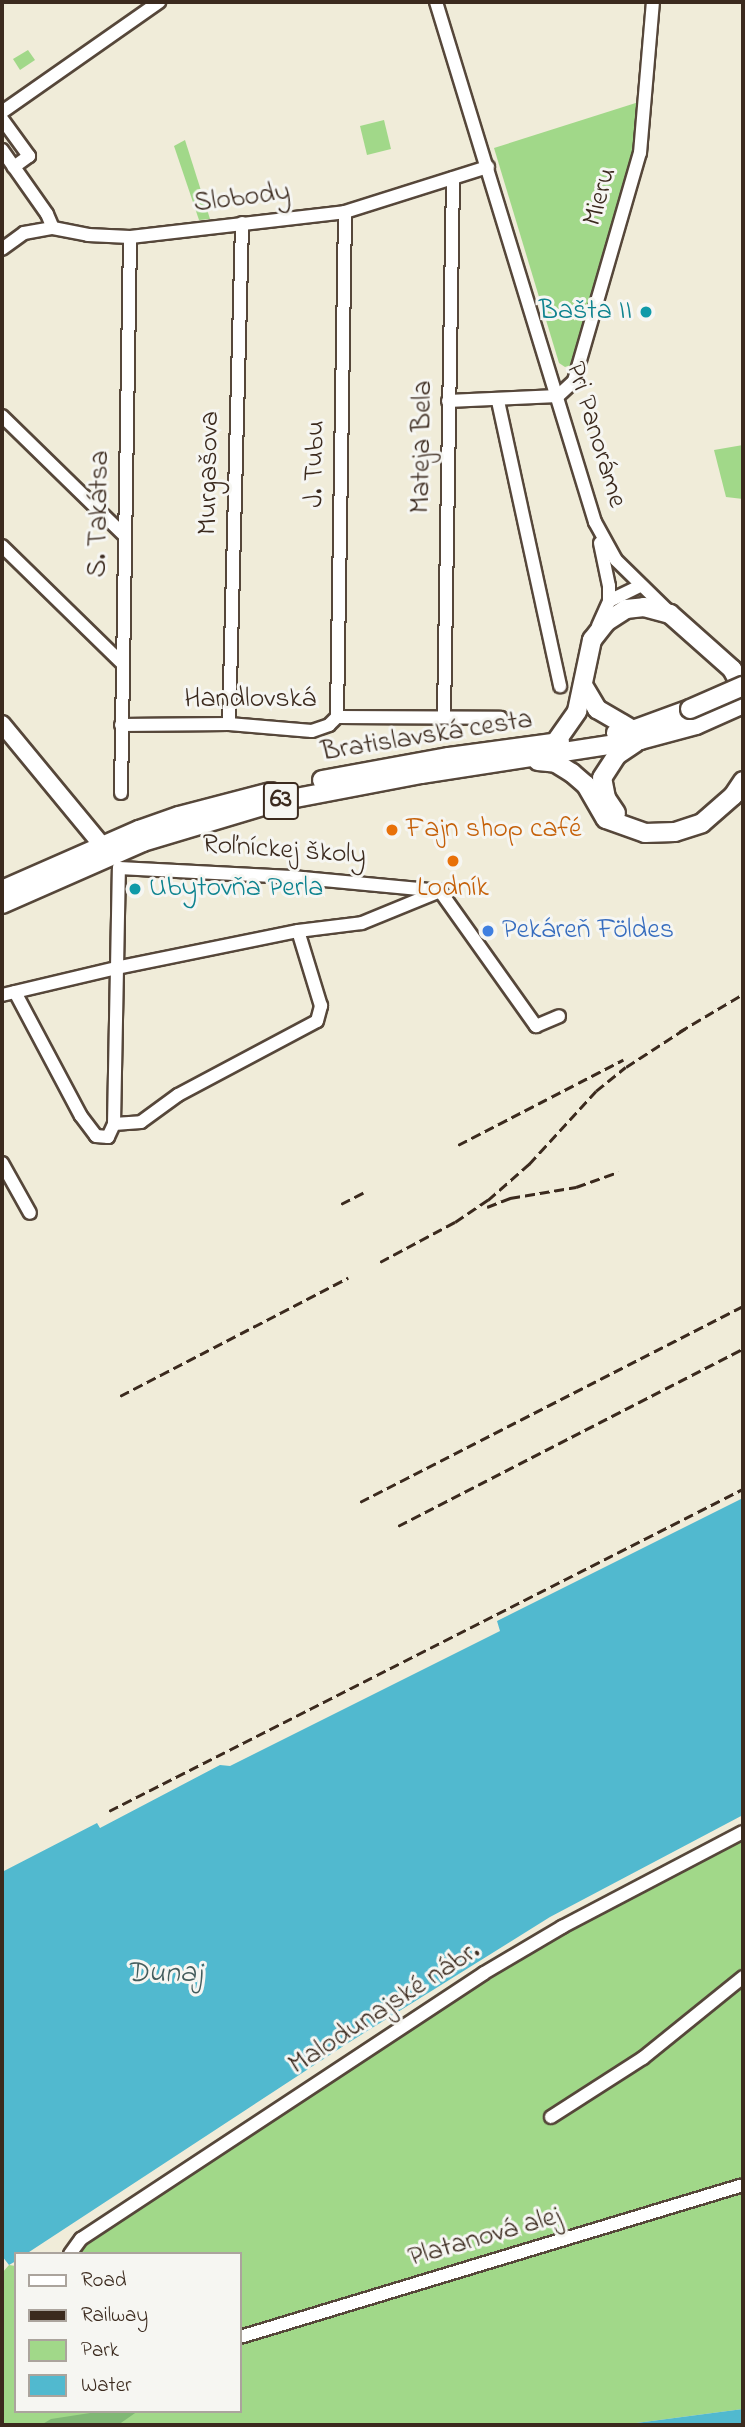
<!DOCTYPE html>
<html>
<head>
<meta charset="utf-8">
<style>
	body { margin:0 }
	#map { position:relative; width:745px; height:2427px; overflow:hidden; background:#f0ecd9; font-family:"Indie Flower",sans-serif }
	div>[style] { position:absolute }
	.green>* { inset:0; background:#a1d889 }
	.forest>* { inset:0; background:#80b875 }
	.water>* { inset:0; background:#51b9cf }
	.roads { filter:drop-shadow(2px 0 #56473a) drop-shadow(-2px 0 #56473a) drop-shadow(0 2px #56473a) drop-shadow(0 -2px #56473a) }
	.minor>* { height:12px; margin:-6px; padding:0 6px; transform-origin:6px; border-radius:6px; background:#fff }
	.secondary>* { height:16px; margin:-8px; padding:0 8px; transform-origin:8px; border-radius:8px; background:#fff }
	.primary>* { height:18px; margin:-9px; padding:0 9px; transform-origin:9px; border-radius:9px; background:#fff }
	.rail>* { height:2.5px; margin-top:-1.25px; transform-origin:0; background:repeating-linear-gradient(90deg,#3b2a1e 0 10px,transparent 0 15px) }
	.bridges { filter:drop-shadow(2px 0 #56473a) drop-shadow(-2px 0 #56473a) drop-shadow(0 2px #56473a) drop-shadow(0 -2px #56473a) }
	.primary-bridge>* { height:18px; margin:-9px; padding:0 9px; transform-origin:9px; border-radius:9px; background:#fff }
	.dots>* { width:19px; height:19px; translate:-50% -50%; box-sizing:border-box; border:4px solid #f6f6f2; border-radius:50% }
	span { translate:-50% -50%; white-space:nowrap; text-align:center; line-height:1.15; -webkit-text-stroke:6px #f6f6f2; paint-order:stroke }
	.shield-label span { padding:2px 5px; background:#f6f6f2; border:2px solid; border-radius:5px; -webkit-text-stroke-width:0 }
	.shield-label { font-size:26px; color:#3b2a1e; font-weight:700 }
	.street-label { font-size:28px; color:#3b2a1e }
	.culture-label { font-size:28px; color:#0d838f }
	.right { translate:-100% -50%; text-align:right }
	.left { translate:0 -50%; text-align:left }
	.food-label { font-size:28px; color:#c56008 }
	.shop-label { font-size:28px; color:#366cbe }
	.water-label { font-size:30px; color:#435c5c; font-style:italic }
	.frame { position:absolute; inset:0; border:4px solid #3b2a1e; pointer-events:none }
	.legend { position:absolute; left:14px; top:2252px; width:228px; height:161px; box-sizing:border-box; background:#f6f6f2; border:2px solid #aba49d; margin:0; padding:9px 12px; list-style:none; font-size:21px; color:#3b2a1e }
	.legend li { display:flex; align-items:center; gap:14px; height:35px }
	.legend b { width:35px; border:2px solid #aba49d }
</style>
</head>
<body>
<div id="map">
	<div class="green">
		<div style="clip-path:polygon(28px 50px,35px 60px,20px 70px,13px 59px)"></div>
		<div style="clip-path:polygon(642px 101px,633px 164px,575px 357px,571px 365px,565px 367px,559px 363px,494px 148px)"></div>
		<div style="clip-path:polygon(384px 120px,391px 149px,367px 155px,360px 126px)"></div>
		<div style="clip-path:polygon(185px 140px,210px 219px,199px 220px,174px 146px)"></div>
		<div style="clip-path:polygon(743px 445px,743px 499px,726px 497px,714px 450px)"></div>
		<div style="clip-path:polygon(743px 1836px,743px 2409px,621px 2425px,2px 2425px,2px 2273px,9px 2265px,16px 2266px,16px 2411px,240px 2411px,240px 2254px,78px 2254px,78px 2251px,241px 2138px,501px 1967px)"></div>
	</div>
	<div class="forest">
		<div style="clip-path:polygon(103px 2411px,138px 2411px,118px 2425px,41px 2425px,51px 2419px)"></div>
	</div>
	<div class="water">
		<div style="clip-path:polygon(743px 1498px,743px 1815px,550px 1917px,348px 2043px,26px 2254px,16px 2254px,16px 2261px,9px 2265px,2px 2256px,2px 1872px,97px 1823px,100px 1828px,220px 1765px,230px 1766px,500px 1631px,497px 1621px)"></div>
		<div style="clip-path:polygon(743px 2409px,743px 2425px,621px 2425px)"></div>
	</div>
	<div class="roads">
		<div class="minor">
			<div style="left:436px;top:2px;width:544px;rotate:73deg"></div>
			<div style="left:595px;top:522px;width:43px;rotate:61.1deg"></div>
			<div style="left:616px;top:560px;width:73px;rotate:44.4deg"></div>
			<div style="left:2px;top:112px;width:192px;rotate:-35deg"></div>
			<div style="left:2px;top:119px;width:46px;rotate:53.9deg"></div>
			<div style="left:29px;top:156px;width:19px;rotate:144deg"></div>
			<div style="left:2px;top:150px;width:78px;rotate:54.9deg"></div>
			<div style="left:47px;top:214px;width:15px;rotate:67deg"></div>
			<div style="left:2px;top:249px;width:27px;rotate:-36deg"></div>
			<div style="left:24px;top:233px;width:29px;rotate:-10deg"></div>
			<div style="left:53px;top:228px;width:36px;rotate:11deg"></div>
			<div style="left:88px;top:235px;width:42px;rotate:2.7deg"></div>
			<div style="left:130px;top:237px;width:216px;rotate:-6.6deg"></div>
			<div style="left:345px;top:212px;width:150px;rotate:-17.5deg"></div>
			<div style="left:558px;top:396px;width:22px;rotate:-43deg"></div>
			<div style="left:574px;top:381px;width:237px;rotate:-73.9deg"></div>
			<div style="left:640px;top:153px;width:152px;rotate:-85.1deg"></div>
			<div style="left:448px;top:401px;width:110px;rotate:-2.6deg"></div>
			<div style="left:498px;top:401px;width:292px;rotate:77.7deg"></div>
			<div style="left:2px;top:416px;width:170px;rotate:44.3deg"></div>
			<div style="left:2px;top:546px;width:166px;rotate:44.3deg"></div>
			<div style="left:609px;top:601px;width:34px;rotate:-26deg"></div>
			<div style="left:598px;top:626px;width:27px;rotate:-66deg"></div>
			<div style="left:609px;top:601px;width:15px;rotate:-90deg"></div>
			<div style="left:609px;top:586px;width:44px;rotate:-101.8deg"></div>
			<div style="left:444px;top:716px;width:538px;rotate:-89.04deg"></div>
			<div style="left:337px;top:717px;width:505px;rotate:-89.09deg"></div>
			<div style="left:229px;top:724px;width:501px;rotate:-88.51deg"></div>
			<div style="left:121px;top:725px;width:108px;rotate:-0.5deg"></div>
			<div style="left:229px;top:724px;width:83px;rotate:4.8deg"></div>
			<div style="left:312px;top:731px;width:18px;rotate:-19deg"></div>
			<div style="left:329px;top:725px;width:11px;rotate:-45deg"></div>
			<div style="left:337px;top:717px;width:164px;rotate:0.3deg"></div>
			<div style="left:121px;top:793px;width:556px;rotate:-89.07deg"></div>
			<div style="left:119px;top:868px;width:173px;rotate:3deg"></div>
			<div style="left:292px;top:877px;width:149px;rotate:5.4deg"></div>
			<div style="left:440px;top:891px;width:166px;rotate:54.6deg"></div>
			<div style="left:536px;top:1026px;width:25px;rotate:-23deg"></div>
			<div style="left:15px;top:992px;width:140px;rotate:62deg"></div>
			<div style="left:81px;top:1116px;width:25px;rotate:53deg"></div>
			<div style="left:96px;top:1136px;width:12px;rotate:5deg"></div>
			<div style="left:108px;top:1137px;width:14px;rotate:-65deg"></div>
			<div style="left:114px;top:1124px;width:256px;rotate:-88.9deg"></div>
			<div style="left:2px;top:995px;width:117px;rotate:-13.3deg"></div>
			<div style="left:116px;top:968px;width:186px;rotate:-11.5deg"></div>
			<div style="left:298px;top:931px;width:64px;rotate:-7.1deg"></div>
			<div style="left:362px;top:923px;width:84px;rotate:-22.3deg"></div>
			<div style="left:114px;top:1124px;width:27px;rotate:-4deg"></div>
			<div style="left:141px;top:1122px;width:46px;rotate:-36.1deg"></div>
			<div style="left:178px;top:1095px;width:157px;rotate:-28deg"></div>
			<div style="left:317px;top:1021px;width:16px;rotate:-75deg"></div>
			<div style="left:321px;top:1006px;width:78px;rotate:-107deg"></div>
			<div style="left:2px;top:1163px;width:57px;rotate:60.8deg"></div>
			<div style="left:551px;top:2117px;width:109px;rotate:-32.7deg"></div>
			<div style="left:643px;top:2058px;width:129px;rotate:-39deg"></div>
			<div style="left:70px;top:2254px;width:19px;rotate:-54deg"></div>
			<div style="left:81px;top:2239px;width:483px;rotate:-33.4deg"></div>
			<div style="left:484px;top:1973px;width:91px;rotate:-30.5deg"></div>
			<div style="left:562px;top:1927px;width:204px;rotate:-27.7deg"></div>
			<div style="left:240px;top:2337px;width:525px;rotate:-16.81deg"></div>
		</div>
		<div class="secondary">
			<div style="left:2px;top:724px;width:170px;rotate:50.5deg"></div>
		</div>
		<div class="primary">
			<div style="left:584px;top:687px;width:26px;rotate:59deg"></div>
			<div style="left:597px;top:709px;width:42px;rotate:30.3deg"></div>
			<div style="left:616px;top:733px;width:17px;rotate:-10deg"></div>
			<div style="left:633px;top:730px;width:61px;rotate:-20.2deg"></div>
			<div style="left:555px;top:743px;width:39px;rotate:-55deg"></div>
			<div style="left:577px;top:711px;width:73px;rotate:-78.1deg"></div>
			<div style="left:592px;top:640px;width:23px;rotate:-52deg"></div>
			<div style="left:606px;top:622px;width:24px;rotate:-33deg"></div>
			<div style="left:626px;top:609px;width:18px;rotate:-6deg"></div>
			<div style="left:644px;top:607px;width:27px;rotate:15deg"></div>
			<div style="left:670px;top:614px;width:83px;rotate:41.6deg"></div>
			<div style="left:732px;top:669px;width:24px;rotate:62deg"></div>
			<div style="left:538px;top:761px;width:18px;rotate:6deg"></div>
			<div style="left:556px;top:763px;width:19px;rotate:32deg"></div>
			<div style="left:572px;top:773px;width:18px;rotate:41deg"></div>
			<div style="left:586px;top:785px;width:39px;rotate:60deg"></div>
			<div style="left:606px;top:819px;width:41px;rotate:19.7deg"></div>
			<div style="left:645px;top:833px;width:30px;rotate:-2deg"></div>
			<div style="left:675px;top:832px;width:28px;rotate:-18deg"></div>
			<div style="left:702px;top:823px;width:41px;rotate:-41.1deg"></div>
			<div style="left:733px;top:796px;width:18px;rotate:-56deg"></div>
			<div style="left:322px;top:780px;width:129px;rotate:-10.3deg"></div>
			<div style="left:449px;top:757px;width:112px;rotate:-7.7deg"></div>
			<div style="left:616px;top:813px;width:18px;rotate:-124deg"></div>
			<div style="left:606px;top:798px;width:20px;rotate:-101deg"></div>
			<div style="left:602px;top:778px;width:27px;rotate:-57deg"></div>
			<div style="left:617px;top:755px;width:22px;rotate:-34deg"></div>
			<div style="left:2px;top:890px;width:150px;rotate:-23.7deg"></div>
			<div style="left:139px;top:830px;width:42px;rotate:-19.3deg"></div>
			<div style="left:179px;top:816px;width:95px;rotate:-14.6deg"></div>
			<div style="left:2px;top:904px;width:154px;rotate:-23.7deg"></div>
			<div style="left:143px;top:842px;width:143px;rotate:-16.7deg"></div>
			<div style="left:280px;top:801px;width:144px;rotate:-10.8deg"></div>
			<div style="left:421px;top:774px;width:222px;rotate:-8.8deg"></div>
			<div style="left:640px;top:740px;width:58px;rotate:-15deg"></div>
			<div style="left:696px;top:725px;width:51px;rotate:-24.1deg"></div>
		</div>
	</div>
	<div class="rail">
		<div style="left:679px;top:1032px;width:74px;rotate:-30.7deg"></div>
		<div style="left:458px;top:1145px;width:186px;rotate:-27.3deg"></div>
		<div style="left:341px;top:1204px;width:25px;rotate:-27deg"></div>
		<div style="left:487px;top:1207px;width:25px;rotate:-21deg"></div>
		<div style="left:510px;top:1198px;width:67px;rotate:-9.5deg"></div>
		<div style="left:576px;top:1187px;width:45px;rotate:-19.7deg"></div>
		<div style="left:380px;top:1262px;width:85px;rotate:-28.1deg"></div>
		<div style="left:455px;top:1222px;width:40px;rotate:-34deg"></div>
		<div style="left:488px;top:1200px;width:55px;rotate:-41.3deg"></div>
		<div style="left:529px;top:1164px;width:99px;rotate:-47.5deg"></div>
		<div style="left:596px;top:1091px;width:38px;rotate:-39deg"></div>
		<div style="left:626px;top:1067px;width:72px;rotate:-33deg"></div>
		<div style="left:120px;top:1396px;width:257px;rotate:-27.4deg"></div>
		<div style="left:360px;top:1502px;width:430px;rotate:-27.1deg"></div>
		<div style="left:398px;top:1526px;width:388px;rotate:-27.2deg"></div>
		<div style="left:109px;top:1811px;width:711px;rotate:-26.93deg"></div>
	</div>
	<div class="bridges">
		<div class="primary-bridge">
			<div style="left:690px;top:709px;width:58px;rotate:-23.5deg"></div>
		</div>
	</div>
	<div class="dots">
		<div style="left:646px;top:312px;background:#0f9aa8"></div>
		<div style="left:392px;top:830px;background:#e8710a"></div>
		<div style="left:453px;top:861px;background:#e8710a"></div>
		<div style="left:135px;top:889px;background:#0f9aa8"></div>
		<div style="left:488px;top:931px;background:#3f7fe0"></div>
	</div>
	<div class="shield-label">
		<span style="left:281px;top:801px">63</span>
	</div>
	<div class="street-label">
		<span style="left:601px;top:197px;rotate:-74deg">Mieru</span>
		<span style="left:242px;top:199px;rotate:-7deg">Slobody</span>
		<span style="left:595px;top:435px;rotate:73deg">Pri Panoráme</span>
		<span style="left:423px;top:447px;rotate:-89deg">Mateja Bela</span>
		<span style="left:316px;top:464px;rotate:-89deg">J. Tubu</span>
		<span style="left:210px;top:473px;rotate:-89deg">Murgašova</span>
		<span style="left:100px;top:514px;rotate:-89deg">S. Takátsa</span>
		<span style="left:250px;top:700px">Handlovská</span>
		<span style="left:427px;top:737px;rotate:-9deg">Bratislavská cesta</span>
		<span style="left:284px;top:851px;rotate:4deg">Roľníckej školy</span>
		<span style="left:385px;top:2009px;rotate:-33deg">Malodunajské nábr.</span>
		<span style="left:485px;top:2238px;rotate:-16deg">Platanová alej</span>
	</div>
	<div class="culture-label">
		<span class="right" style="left:632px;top:312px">Bašta II</span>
		<span class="left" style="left:149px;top:889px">Ubytovňa Perla</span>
	</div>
	<div class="food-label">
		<span class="left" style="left:406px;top:830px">Fajn shop café</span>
		<span style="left:453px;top:889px">Lodník</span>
	</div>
	<div class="shop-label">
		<span class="left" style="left:502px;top:931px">Pekáreň Földes</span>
	</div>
	<div class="water-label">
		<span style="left:164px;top:1974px">Dunaj</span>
	</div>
	<div class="frame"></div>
	<ul class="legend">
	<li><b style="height:9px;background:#fff"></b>Road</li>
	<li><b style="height:9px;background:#3b2a1e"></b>Railway</li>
	<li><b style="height:19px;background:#a1d889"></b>Park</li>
	<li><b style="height:19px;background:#51b9cf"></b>Water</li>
	</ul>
</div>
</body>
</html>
